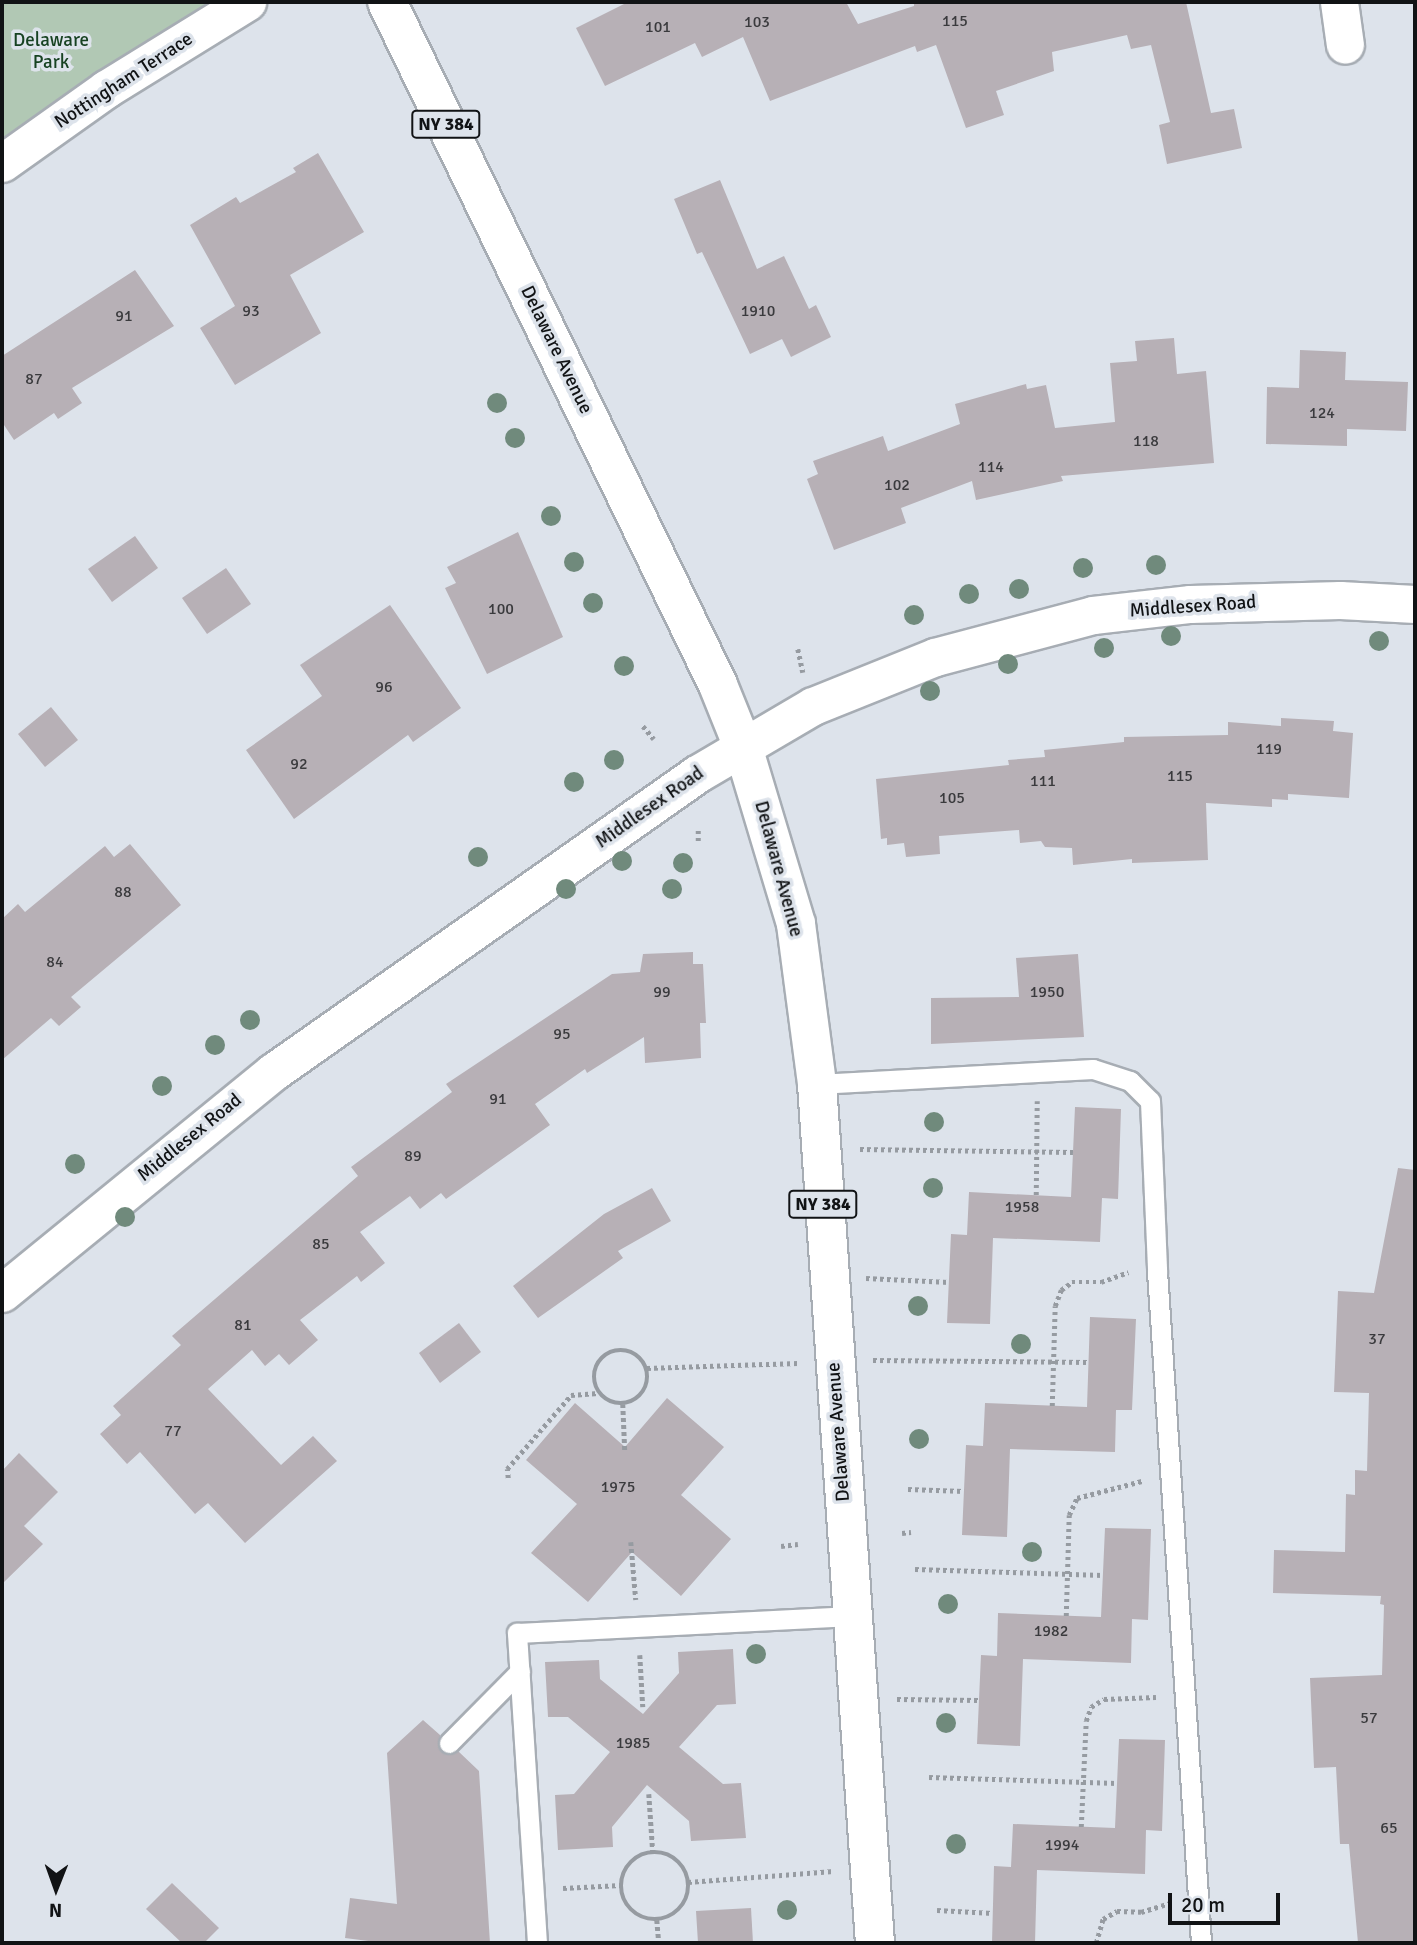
<!DOCTYPE html>
<html>
<head>
<meta charset="utf-8">
<style>
	body { margin:0 }
	#map { position:relative; width:1417px; height:1945px; overflow:hidden; background:#dde3eb; font-family:Signika,sans-serif }
	div>[style] { position:absolute }
	.green>* { inset:0; background:#b1c8b4 }
	.building>* { inset:0; background:#b7b0b6 }
	.path>* { height:4.5px; margin-top:-2.25px; transform-origin:0; background:repeating-linear-gradient(90deg,#969ba1 0 3.5px,transparent 0 7px) }
	.path>.ring { margin:-2.25px; padding:0; box-sizing:content-box; background:none; border:4.5px solid #969ba1; border-radius:50% }
	.roads { filter:drop-shadow(2px 0 #a7adb4) drop-shadow(-2px 0 #a7adb4) drop-shadow(0 2px #a7adb4) drop-shadow(0 -2px #a7adb4) }
	.service>* { height:19px; margin:-9.5px; padding:0 9.5px; transform-origin:9.5px; border-radius:9.5px; background:#fff }
	.minor>* { height:37px; margin:-18.5px; padding:0 18.5px; transform-origin:18.5px; border-radius:18.5px; background:#fff }
	.primary>* { height:38px; margin:-19px; padding:0 19px; transform-origin:19px; border-radius:19px; background:#fff }
	.trees>* { width:20px; height:20px; margin:-10px; border-radius:50%; background:#708a7c }
	span { translate:-50% -50%; white-space:nowrap; text-align:center; line-height:1.15; -webkit-text-stroke:7px #dde3eb; paint-order:stroke }
	.number-label { font-size:16px; color:#3a3a3d }
	.number-label span { -webkit-text-stroke-width:0 }
	.shield-label span { padding:2px 5px; background:#dde3eb; border:2px solid; border-radius:5px; -webkit-text-stroke-width:0 }
	.shield-label { font-size:18px; color:#111315; font-weight:700 }
	.park-label { font-size:19px; color:#174222 }
	.street-label { font-size:19px; color:#111315 }
	.frame { position:absolute; inset:0; border:4px solid #111315; pointer-events:none }
	.north { position:absolute; left:21px; top:1854px; width:70px; height:70px; -webkit-text-stroke:5px #dde3eb; paint-order:stroke; rotate:181deg; font-size:19px; font-weight:700; line-height:28px; text-align:center; color:#111315 }
	.north::after { content:''; display:block; margin:auto; width:24px; height:32px; background:#111315; clip-path:polygon(50% 0,100% 100%,50% 72%,0 100%) }
	.scale { position:absolute; left:1168px; top:1893px; width:112px; height:32px; box-sizing:border-box; border:4px solid #111315; border-top:0; padding-left:9px; font-size:21px; line-height:24px; white-space:nowrap; color:#111315; -webkit-text-stroke:5px #dde3eb; paint-order:stroke }
</style>
</head>
<body>
<div id="map">
	<div class="green">
		<div style="clip-path:polygon(2px 2px,224px 2px,2px 143px)"></div>
	</div>
	<div class="building">
		<div style="clip-path:polygon(628px 2px,846px 2px,858px 24px,914px 6px,914px 2px,1186px 2px,1211px 113px,1234px 109px,1242px 148px,1167px 164px,1159px 125px,1170px 122px,1151px 45px,1131px 49px,1127px 35px,1052px 52px,1054px 71px,996px 91px,1004px 115px,966px 128px,936px 45px,917px 52px,915px 46px,770px 101px,743px 37px,702px 57px,695px 43px,605px 86px,576px 28px)"></div>
		<div style="clip-path:polygon(318px 153px,364px 232px,290px 275px,321px 333px,235px 385px,200px 328px,235px 306px,190px 225px,236px 197px,240px 203px,296px 172px,293px 168px)"></div>
		<div style="clip-path:polygon(720px 180px,757px 269px,784px 256px,809px 309px,816px 305px,831px 337px,791px 357px,782px 339px,750px 354px,702px 252px,697px 254px,674px 199px)"></div>
		<div style="clip-path:polygon(135px 270px,174px 326px,72px 388px,82px 403px,58px 419px,54px 413px,14px 440px,2px 422px,2px 356px)"></div>
		<div style="clip-path:polygon(1174px 338px,1177px 374px,1206px 371px,1214px 463px,1061px 476px,1063px 481px,976px 500px,972px 481px,901px 508px,906px 523px,834px 550px,807px 479px,818px 474px,813px 461px,883px 436px,888px 451px,960px 424px,955px 404px,1026px 384px,1027px 389px,1046px 385px,1055px 428px,1115px 422px,1110px 363px,1137px 361px,1135px 341px)"></div>
		<div style="clip-path:polygon(1300px 350px,1346px 352px,1345px 380px,1408px 382px,1406px 431px,1347px 429px,1347px 446px,1266px 444px,1267px 387px,1299px 388px)"></div>
		<div style="clip-path:polygon(518px 532px,563px 637px,487px 674px,445px 588px,456px 583px,447px 567px)"></div>
		<div style="clip-path:polygon(135px 536px,158px 568px,112px 602px,88px 569px)"></div>
		<div style="clip-path:polygon(226px 568px,251px 604px,207px 634px,182px 598px)"></div>
		<div style="clip-path:polygon(390px 605px,461px 708px,413px 742px,408px 735px,294px 819px,246px 750px,322px 696px,300px 665px)"></div>
		<div style="clip-path:polygon(51px 707px,78px 740px,45px 767px,18px 734px)"></div>
		<div style="clip-path:polygon(1281px 718px,1334px 721px,1333px 731px,1353px 733px,1349px 798px,1288px 794px,1288px 800px,1272px 799px,1272px 807px,1206px 803px,1208px 860px,1132px 863px,1132px 859px,1073px 865px,1072px 848px,1045px 847px,1041px 841px,1020px 843px,1019px 830px,939px 836px,940px 854px,906px 857px,904px 843px,887px 845px,887px 838px,881px 839px,876px 779px,1009px 765px,1008px 760px,1045px 757px,1044px 750px,1124px 742px,1124px 737px,1228px 735px,1228px 722px,1281px 726px)"></div>
		<div style="clip-path:polygon(130px 844px,181px 905px,71px 997px,81px 1007px,59px 1026px,51px 1018px,2px 1060px,2px 919px,18px 904px,25px 912px,105px 846px,114px 857px)"></div>
		<div style="clip-path:polygon(693px 952px,693px 964px,703px 964px,706px 1023px,700px 1023px,701px 1058px,645px 1063px,644px 1037px,587px 1073px,585px 1069px,535px 1104px,550px 1125px,446px 1199px,441px 1193px,420px 1209px,410px 1196px,360px 1232px,385px 1263px,361px 1282px,357px 1276px,300px 1320px,318px 1340px,289px 1365px,279px 1354px,265px 1366px,252px 1350px,208px 1389px,281px 1465px,313px 1436px,337px 1461px,245px 1543px,208px 1503px,195px 1514px,140px 1452px,127px 1464px,100px 1434px,121px 1415px,113px 1406px,181px 1345px,172px 1336px,358px 1176px,351px 1167px,452px 1092px,446px 1084px,612px 974px,640px 972px,643px 954px)"></div>
		<div style="clip-path:polygon(1078px 954px,1084px 1037px,931px 1044px,931px 998px,1019px 997px,1016px 958px)"></div>
		<div style="clip-path:polygon(1075px 1107px,1121px 1109px,1118px 1199px,1102px 1198px,1100px 1242px,993px 1238px,990px 1324px,947px 1323px,951px 1234px,967px 1235px,969px 1192px,1071px 1197px)"></div>
		<div style="clip-path:polygon(1398px 1168px,1415px 1170px,1415px 1943px,1358px 1943px,1349px 1844px,1340px 1844px,1336px 1767px,1314px 1768px,1310px 1678px,1382px 1675px,1384px 1605px,1380px 1604px,1381px 1596px,1273px 1593px,1274px 1550px,1345px 1552px,1346px 1494px,1355px 1495px,1355px 1470px,1367px 1471px,1369px 1393px,1334px 1392px,1338px 1291px,1374px 1293px)"></div>
		<div style="clip-path:polygon(652px 1188px,671px 1221px,618px 1251px,623px 1258px,538px 1318px,513px 1286px,604px 1214px)"></div>
		<div style="clip-path:polygon(1090px 1317px,1136px 1319px,1132px 1410px,1116px 1410px,1115px 1452px,1010px 1449px,1007px 1537px,962px 1535px,966px 1445px,983px 1446px,985px 1403px,1087px 1407px)"></div>
		<div style="clip-path:polygon(459px 1323px,481px 1352px,440px 1383px,419px 1353px)"></div>
		<div style="clip-path:polygon(667px 1398px,724px 1447px,681px 1495px,731px 1539px,681px 1596px,632px 1552px,588px 1602px,531px 1553px,577px 1504px,526px 1460px,575px 1403px,625px 1447px)"></div>
		<div style="clip-path:polygon(19px 1453px,58px 1492px,24px 1526px,43px 1544px,2px 1584px,2px 1471px)"></div>
		<div style="clip-path:polygon(1105px 1528px,1151px 1529px,1148px 1620px,1132px 1619px,1131px 1663px,1023px 1659px,1020px 1746px,977px 1744px,981px 1655px,997px 1656px,998px 1613px,1101px 1617px)"></div>
		<div style="clip-path:polygon(733px 1649px,736px 1704px,717px 1705px,679px 1747px,723px 1784px,741px 1783px,746px 1838px,691px 1841px,689px 1821px,647px 1785px,612px 1827px,613px 1847px,558px 1850px,555px 1795px,574px 1794px,610px 1752px,568px 1717px,548px 1717px,545px 1662px,599px 1660px,600px 1679px,643px 1714px,679px 1673px,678px 1652px)"></div>
		<div style="clip-path:polygon(423px 1720px,440px 1735px,441px 1752px,458px 1751px,479px 1771px,490px 1943px,384px 1943px,345px 1938px,350px 1898px,397px 1904px,387px 1753px)"></div>
		<div style="clip-path:polygon(1119px 1739px,1165px 1740px,1162px 1831px,1146px 1830px,1145px 1874px,1037px 1870px,1035px 1943px,992px 1943px,994px 1866px,1011px 1867px,1013px 1824px,1115px 1828px)"></div>
		<div style="clip-path:polygon(172px 1883px,219px 1928px,204px 1943px,182px 1943px,146px 1909px)"></div>
		<div style="clip-path:polygon(751px 1908px,753px 1943px,698px 1943px,696px 1911px)"></div>
	</div>
	<div class="path">
		<div style="left:798px;top:649px;width:24px;rotate:78deg"></div>
		<div style="left:643px;top:726px;width:17px;rotate:50deg"></div>
		<div style="left:698px;top:841px;width:12px;rotate:-90deg"></div>
		<div style="left:860px;top:1149px;width:213px;rotate:0.8deg"></div>
		<div style="left:1036px;top:1195px;width:94px;rotate:-89.4deg"></div>
		<div style="left:866px;top:1278px;width:83px;rotate:2.8deg"></div>
		<div class="ring" style="left:594px;top:1350px;width:49.5px;height:49.5px"></div>
		<div style="left:873px;top:1360px;width:216px;rotate:0.5deg"></div>
		<div style="left:647px;top:1368px;width:151px;rotate:-1.9deg"></div>
		<div style="left:623px;top:1404px;width:48px;rotate:87.6deg"></div>
		<div style="left:1052px;top:1406px;width:100px;rotate:-88.3deg"></div>
		<div style="left:1055px;top:1306px;width:17px;rotate:-69deg"></div>
		<div style="left:1061px;top:1290px;width:14px;rotate:-36deg"></div>
		<div style="left:1072px;top:1282px;width:29px"></div>
		<div style="left:1101px;top:1282px;width:29px;rotate:-20deg"></div>
		<div style="left:508px;top:1478px;width:9px;rotate:-96deg"></div>
		<div style="left:507px;top:1469px;width:98px;rotate:-49.1deg"></div>
		<div style="left:571px;top:1395px;width:27px;rotate:-4deg"></div>
		<div style="left:908px;top:1489px;width:56px;rotate:2deg"></div>
		<div style="left:902px;top:1533px;width:9px;rotate:-6deg"></div>
		<div style="left:631px;top:1542px;width:58px;rotate:85.1deg"></div>
		<div style="left:781px;top:1546px;width:17px;rotate:-7deg"></div>
		<div style="left:915px;top:1569px;width:188px;rotate:1.8deg"></div>
		<div style="left:1066px;top:1616px;width:101px;rotate:-88.3deg"></div>
		<div style="left:1069px;top:1515px;width:19px;rotate:-65deg"></div>
		<div style="left:1077px;top:1498px;width:67px;rotate:-14.7deg"></div>
		<div style="left:640px;top:1655px;width:52px;rotate:86.7deg"></div>
		<div style="left:897px;top:1699px;width:82px;rotate:0.7deg"></div>
		<div style="left:929px;top:1777px;width:188px;rotate:1.8deg"></div>
		<div style="left:649px;top:1794px;width:58px;rotate:86.1deg"></div>
		<div style="left:1081px;top:1827px;width:106px;rotate:-87.3deg"></div>
		<div style="left:1086px;top:1721px;width:15px;rotate:-70deg"></div>
		<div style="left:1091px;top:1707px;width:15px;rotate:-32deg"></div>
		<div style="left:1104px;top:1699px;width:52px;rotate:-2.2deg"></div>
		<div class="ring" style="left:621px;top:1852px;width:63.5px;height:63.5px"></div>
		<div style="left:688px;top:1882px;width:146px;rotate:-4.3deg"></div>
		<div style="left:563px;top:1888px;width:58px;rotate:-3deg"></div>
		<div style="left:937px;top:1910px;width:56px;rotate:3.1deg"></div>
		<div style="left:657px;top:1920px;width:23px;rotate:85deg"></div>
		<div style="left:1096px;top:1943px;width:25px;rotate:-74deg"></div>
		<div style="left:1103px;top:1919px;width:16px;rotate:-30deg"></div>
		<div style="left:1117px;top:1911px;width:24px;rotate:2deg"></div>
		<div style="left:1141px;top:1912px;width:30px;rotate:-17deg"></div>
	</div>
	<div class="roads">
		<div class="service">
			<div style="left:817px;top:1084px;width:276px;rotate:-3.1deg"></div>
			<div style="left:1093px;top:1069px;width:39px;rotate:18deg"></div>
			<div style="left:1130px;top:1081px;width:28px;rotate:45deg"></div>
			<div style="left:1150px;top:1101px;width:170px;rotate:87.6deg"></div>
			<div style="left:1157px;top:1271px;width:673px;rotate:86.25deg"></div>
			<div style="left:449px;top:1743px;width:101px;rotate:-45.4deg"></div>
			<div style="left:537px;top:1943px;width:311px;rotate:-93.7deg"></div>
			<div style="left:517px;top:1633px;width:336px;rotate:-2.9deg"></div>
		</div>
		<div class="minor">
			<div style="left:1339px;top:2px;width:43px;rotate:82.1deg"></div>
			<div style="left:2px;top:163px;width:128px;rotate:-35.4deg"></div>
			<div style="left:106px;top:89px;width:166px;rotate:-31.7deg"></div>
			<div style="left:2px;top:1293px;width:350px;rotate:-39.2deg"></div>
			<div style="left:273px;top:1072px;width:518px;rotate:-35.1deg"></div>
			<div style="left:697px;top:774px;width:134px;rotate:-30.4deg"></div>
			<div style="left:813px;top:706px;width:131px;rotate:-21.9deg"></div>
			<div style="left:935px;top:657px;width:163px;rotate:-14.9deg"></div>
			<div style="left:1093px;top:615px;width:98px;rotate:-6.5deg"></div>
			<div style="left:1190px;top:604px;width:150px;rotate:-1.5deg"></div>
			<div style="left:1340px;top:600px;width:75px;rotate:3.1deg"></div>
		</div>
		<div class="primary">
			<div style="left:387px;top:2px;width:759px;rotate:64.14deg"></div>
			<div style="left:718px;top:685px;width:67px;rotate:68deg"></div>
			<div style="left:743px;top:747px;width:185px;rotate:73.3deg"></div>
			<div style="left:796px;top:924px;width:161px;rotate:82.5deg"></div>
			<div style="left:817px;top:1084px;width:861px;rotate:86.14deg"></div>
		</div>
	</div>
	<div class="trees">
		<div style="left:497px;top:403px"></div>
		<div style="left:515px;top:438px"></div>
		<div style="left:551px;top:516px"></div>
		<div style="left:574px;top:562px"></div>
		<div style="left:1156px;top:565px"></div>
		<div style="left:1083px;top:568px"></div>
		<div style="left:1019px;top:589px"></div>
		<div style="left:969px;top:594px"></div>
		<div style="left:593px;top:603px"></div>
		<div style="left:914px;top:615px"></div>
		<div style="left:1171px;top:636px"></div>
		<div style="left:1379px;top:641px"></div>
		<div style="left:1104px;top:648px"></div>
		<div style="left:1008px;top:664px"></div>
		<div style="left:624px;top:666px"></div>
		<div style="left:930px;top:691px"></div>
		<div style="left:614px;top:760px"></div>
		<div style="left:574px;top:782px"></div>
		<div style="left:478px;top:857px"></div>
		<div style="left:622px;top:861px"></div>
		<div style="left:683px;top:863px"></div>
		<div style="left:566px;top:889px"></div>
		<div style="left:672px;top:889px"></div>
		<div style="left:250px;top:1020px"></div>
		<div style="left:215px;top:1045px"></div>
		<div style="left:162px;top:1086px"></div>
		<div style="left:934px;top:1122px"></div>
		<div style="left:75px;top:1164px"></div>
		<div style="left:933px;top:1188px"></div>
		<div style="left:125px;top:1217px"></div>
		<div style="left:918px;top:1306px"></div>
		<div style="left:1021px;top:1344px"></div>
		<div style="left:919px;top:1439px"></div>
		<div style="left:1032px;top:1552px"></div>
		<div style="left:948px;top:1604px"></div>
		<div style="left:756px;top:1654px"></div>
		<div style="left:946px;top:1723px"></div>
		<div style="left:956px;top:1844px"></div>
		<div style="left:787px;top:1910px"></div>
	</div>
	<div class="number-label">
		<span style="left:955px;top:21px">115</span>
		<span style="left:757px;top:22px">103</span>
		<span style="left:658px;top:27px">101</span>
		<span style="left:251px;top:311px">93</span>
		<span style="left:758px;top:311px">1910</span>
		<span style="left:124px;top:316px">91</span>
		<span style="left:34px;top:379px">87</span>
		<span style="left:1322px;top:413px">124</span>
		<span style="left:1146px;top:441px">118</span>
		<span style="left:991px;top:467px">114</span>
		<span style="left:897px;top:485px">102</span>
		<span style="left:501px;top:609px">100</span>
		<span style="left:384px;top:687px">96</span>
		<span style="left:1269px;top:749px">119</span>
		<span style="left:299px;top:764px">92</span>
		<span style="left:1180px;top:776px">115</span>
		<span style="left:1043px;top:781px">111</span>
		<span style="left:952px;top:798px">105</span>
		<span style="left:123px;top:892px">88</span>
		<span style="left:55px;top:962px">84</span>
		<span style="left:662px;top:992px">99</span>
		<span style="left:1047px;top:992px">1950</span>
		<span style="left:562px;top:1034px">95</span>
		<span style="left:498px;top:1099px">91</span>
		<span style="left:413px;top:1156px">89</span>
		<span style="left:1022px;top:1207px">1958</span>
		<span style="left:321px;top:1244px">85</span>
		<span style="left:243px;top:1325px">81</span>
		<span style="left:1377px;top:1339px">37</span>
		<span style="left:173px;top:1431px">77</span>
		<span style="left:618px;top:1487px">1975</span>
		<span style="left:1051px;top:1631px">1982</span>
		<span style="left:1369px;top:1718px">57</span>
		<span style="left:633px;top:1743px">1985</span>
		<span style="left:1389px;top:1828px">65</span>
		<span style="left:1062px;top:1845px">1994</span>
	</div>
	<div class="shield-label">
		<span style="left:446px;top:124px">NY 384</span>
		<span style="left:823px;top:1204px">NY 384</span>
	</div>
	<div class="park-label">
		<span style="left:51px;top:52px">Delaware<br>Park</span>
	</div>
	<div class="street-label">
		<span style="left:124px;top:81px;rotate:-33deg">Nottingham Terrace</span>
		<span style="left:556px;top:350px;rotate:64deg">Delaware Avenue</span>
		<span style="left:1193px;top:607px;rotate:-4deg">Middlesex Road</span>
		<span style="left:650px;top:808px;rotate:-35deg">Middlesex Road</span>
		<span style="left:778px;top:869px;rotate:75deg">Delaware Avenue</span>
		<span style="left:190px;top:1138px;rotate:-39deg">Middlesex Road</span>
		<span style="left:839px;top:1432px;rotate:-94deg">Delaware Avenue</span>
	</div>
	<div class="frame"></div>
	<div class="north">N</div>
	<div class="scale">20 m</div>
</div>
</body>
</html>
